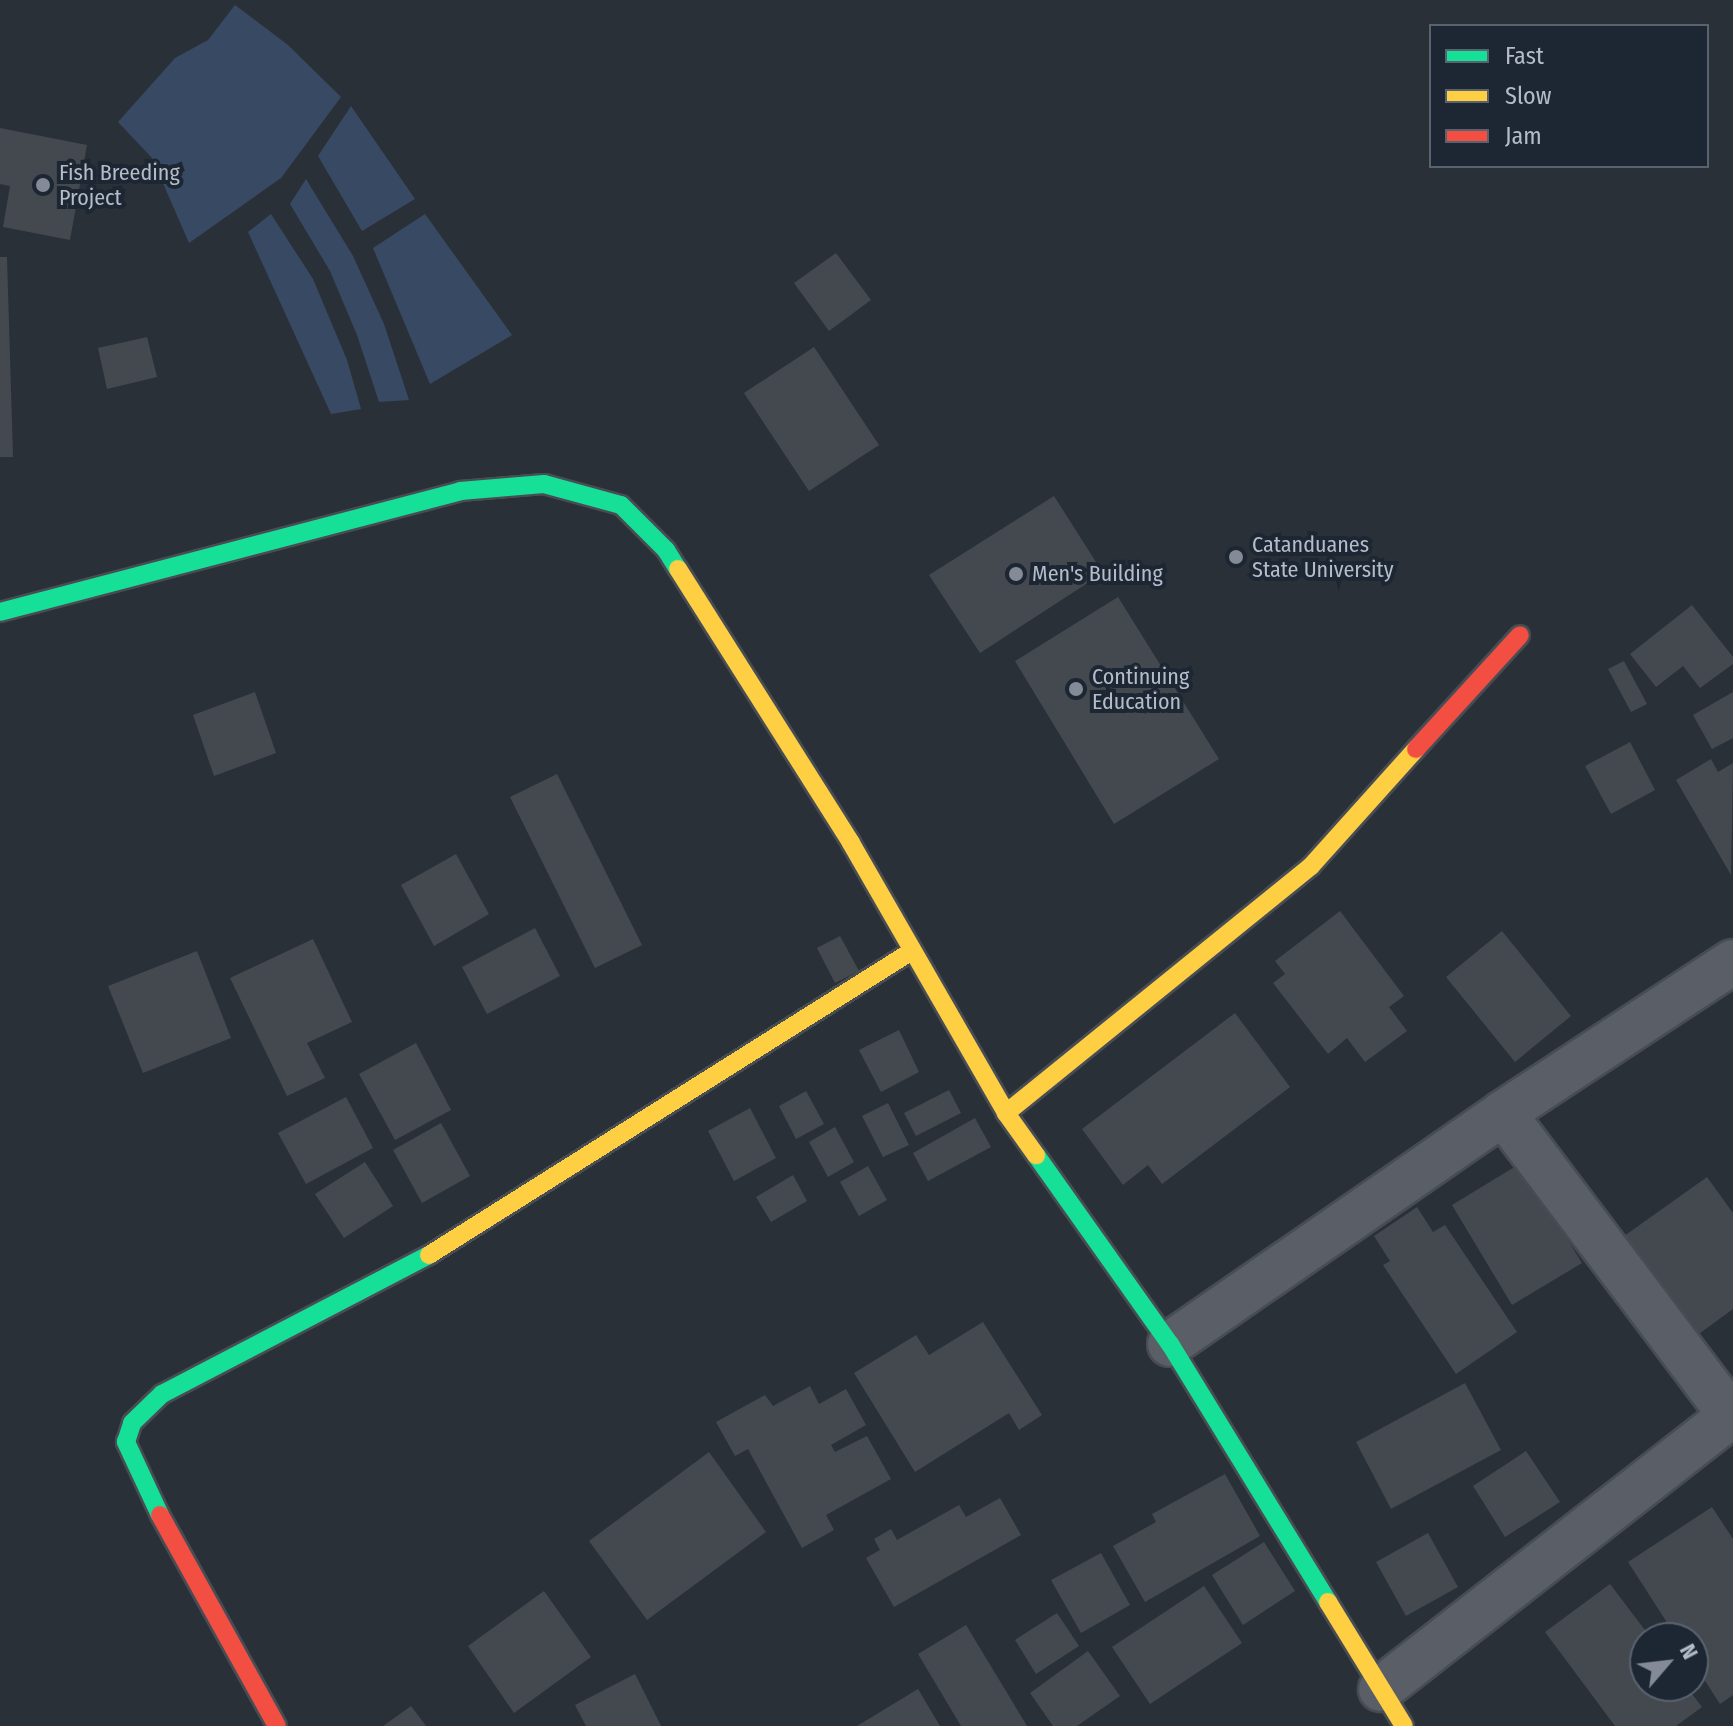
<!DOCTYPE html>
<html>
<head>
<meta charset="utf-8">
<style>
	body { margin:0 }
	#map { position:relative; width:1733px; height:1726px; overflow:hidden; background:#2a3038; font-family:"Fira Sans Condensed",sans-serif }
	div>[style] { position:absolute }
	.water>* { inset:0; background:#384963 }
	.building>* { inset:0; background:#444950 }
	.roads { filter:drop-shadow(2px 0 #484c53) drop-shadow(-2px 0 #484c53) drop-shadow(0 2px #484c53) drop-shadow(0 -2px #484c53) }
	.street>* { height:44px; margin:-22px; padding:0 22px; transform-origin:22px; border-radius:22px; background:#5a5e66 }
	.fast>* { height:18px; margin:-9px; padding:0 9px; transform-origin:9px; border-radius:9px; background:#16e098 }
	.slow>* { height:18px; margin:-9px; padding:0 9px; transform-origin:9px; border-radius:9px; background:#ffcf43 }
	.jam>* { height:18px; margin:-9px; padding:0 9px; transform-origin:9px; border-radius:9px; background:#f24e42 }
	.dots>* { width:22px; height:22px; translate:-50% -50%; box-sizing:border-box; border:4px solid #1d2633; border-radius:50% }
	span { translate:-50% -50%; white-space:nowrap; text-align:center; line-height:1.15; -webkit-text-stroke:8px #1d2633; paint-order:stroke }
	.poi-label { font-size:22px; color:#b4bcc9 }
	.left { translate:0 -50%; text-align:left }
	.legend { position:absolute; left:1429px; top:24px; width:280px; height:144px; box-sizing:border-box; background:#1d2633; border:2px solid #59626f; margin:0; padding:10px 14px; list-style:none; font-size:24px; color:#b4bcc9 }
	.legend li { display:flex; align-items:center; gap:16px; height:40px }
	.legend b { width:40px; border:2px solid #59626f }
	.north { position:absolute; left:1629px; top:1622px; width:80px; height:80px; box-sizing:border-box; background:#1d2633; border:2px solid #59626f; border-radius:50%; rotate:62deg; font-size:22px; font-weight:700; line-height:32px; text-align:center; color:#b4bcc9 }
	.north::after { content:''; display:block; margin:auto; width:28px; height:36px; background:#848b96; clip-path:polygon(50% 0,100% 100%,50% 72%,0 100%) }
</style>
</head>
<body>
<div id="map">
	<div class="water">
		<div style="clip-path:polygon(235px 5px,288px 45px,341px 97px,281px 178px,189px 243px,152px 158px,118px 122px,175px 58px,208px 40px)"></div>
		<div style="clip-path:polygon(351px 106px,415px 199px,362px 231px,318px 156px)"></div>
		<div style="clip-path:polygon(306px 179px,353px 256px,384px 324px,409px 400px,379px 402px,357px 335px,330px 271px,290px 204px)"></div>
		<div style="clip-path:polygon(271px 214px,313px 279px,347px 360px,361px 409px,331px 414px,248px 232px)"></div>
		<div style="clip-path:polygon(425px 214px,512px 335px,430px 384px,373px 248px)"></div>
	</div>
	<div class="building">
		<div style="clip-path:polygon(0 128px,87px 145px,70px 240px,3px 227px,10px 186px,0 184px)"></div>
		<div style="clip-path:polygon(836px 253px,871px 300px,829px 331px,794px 283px)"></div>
		<div style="clip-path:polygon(0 257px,7px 257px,13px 457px,0 457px)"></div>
		<div style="clip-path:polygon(147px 337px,157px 377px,107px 389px,98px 348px)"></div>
		<div style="clip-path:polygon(814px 347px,879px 445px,809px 491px,744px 393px)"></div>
		<div style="clip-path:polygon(1054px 496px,1103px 573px,980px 653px,929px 575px)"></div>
		<div style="clip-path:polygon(1118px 597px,1219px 759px,1114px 824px,1015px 661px)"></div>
		<div style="clip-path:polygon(1692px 605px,1733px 657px,1733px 664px,1700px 688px,1683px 666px,1656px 687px,1630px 654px)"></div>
		<div style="clip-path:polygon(1624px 661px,1647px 704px,1631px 712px,1608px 669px)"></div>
		<div style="clip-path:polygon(255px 692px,276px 753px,214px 776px,193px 715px)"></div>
		<div style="clip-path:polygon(1733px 692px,1733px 738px,1712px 749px,1693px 715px)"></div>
		<div style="clip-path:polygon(1630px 742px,1655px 790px,1611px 814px,1585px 766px)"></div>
		<div style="clip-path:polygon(1711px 759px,1718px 772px,1733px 763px,1731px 875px,1676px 780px)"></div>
		<div style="clip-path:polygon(557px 774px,642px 945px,595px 968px,510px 797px)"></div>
		<div style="clip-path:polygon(456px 854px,489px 914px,434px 946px,401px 885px)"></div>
		<div style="clip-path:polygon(1340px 911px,1404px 996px,1389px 1007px,1407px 1031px,1365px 1062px,1347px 1038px,1328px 1054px,1273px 983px,1285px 974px,1275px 961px)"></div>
		<div style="clip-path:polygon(535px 928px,560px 976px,487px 1014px,462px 967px)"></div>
		<div style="clip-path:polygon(1502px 931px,1571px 1016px,1515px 1062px,1446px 977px)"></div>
		<div style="clip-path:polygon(840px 936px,859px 971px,835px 983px,817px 948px)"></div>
		<div style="clip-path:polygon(313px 939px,352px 1022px,307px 1043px,325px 1078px,287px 1096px,230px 978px)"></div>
		<div style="clip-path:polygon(197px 951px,231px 1038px,143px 1073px,108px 986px)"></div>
		<div style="clip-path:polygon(1235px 1013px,1290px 1087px,1162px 1184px,1148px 1165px,1123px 1185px,1082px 1129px)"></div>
		<div style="clip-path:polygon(899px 1030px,919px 1072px,881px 1092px,859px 1050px)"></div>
		<div style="clip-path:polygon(416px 1043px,451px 1110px,395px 1140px,359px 1074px)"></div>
		<div style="clip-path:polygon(949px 1090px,961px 1113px,916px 1136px,904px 1113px)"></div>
		<div style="clip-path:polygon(806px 1091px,824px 1124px,796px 1139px,779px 1106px)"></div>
		<div style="clip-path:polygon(346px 1097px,373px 1148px,306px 1184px,278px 1133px)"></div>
		<div style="clip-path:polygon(888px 1103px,909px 1145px,883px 1157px,862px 1116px)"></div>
		<div style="clip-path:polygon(750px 1108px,776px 1158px,734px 1181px,708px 1131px)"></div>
		<div style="clip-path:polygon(975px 1118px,991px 1147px,928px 1181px,913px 1153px)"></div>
		<div style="clip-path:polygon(441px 1123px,470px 1176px,422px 1203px,393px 1150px)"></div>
		<div style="clip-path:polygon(835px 1127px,854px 1162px,828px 1177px,809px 1142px)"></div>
		<div style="clip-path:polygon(365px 1162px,393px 1206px,344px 1238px,315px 1194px)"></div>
		<div style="clip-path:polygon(1521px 1163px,1582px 1263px,1512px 1305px,1452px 1205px)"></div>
		<div style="clip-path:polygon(868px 1166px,887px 1200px,859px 1216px,840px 1182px)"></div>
		<div style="clip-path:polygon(793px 1175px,807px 1201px,771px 1222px,756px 1197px)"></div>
		<div style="clip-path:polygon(1707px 1177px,1733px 1213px,1733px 1309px,1692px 1339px,1620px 1239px)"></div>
		<div style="clip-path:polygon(1417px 1207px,1433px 1232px,1445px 1225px,1517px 1332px,1456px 1374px,1383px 1265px,1390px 1261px,1374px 1236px)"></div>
		<div style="clip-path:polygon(983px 1322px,1042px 1415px,1019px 1430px,1009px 1413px,915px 1472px,854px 1373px,916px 1335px,929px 1355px)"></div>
		<div style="clip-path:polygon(1465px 1383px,1501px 1450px,1391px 1509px,1356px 1442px)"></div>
		<div style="clip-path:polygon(810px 1386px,819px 1404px,846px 1389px,866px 1425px,831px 1445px,835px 1452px,867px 1436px,891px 1479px,826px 1515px,834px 1530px,802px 1548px,748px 1449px,735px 1456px,716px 1422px,765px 1395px,773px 1406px)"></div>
		<div style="clip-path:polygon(1526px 1451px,1560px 1502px,1505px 1537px,1473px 1486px)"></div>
		<div style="clip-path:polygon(709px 1452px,766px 1532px,647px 1620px,589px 1541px)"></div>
		<div style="clip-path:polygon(1225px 1474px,1260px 1536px,1145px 1602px,1113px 1546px,1156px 1522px,1152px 1514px)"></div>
		<div style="clip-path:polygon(1000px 1498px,1021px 1535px,894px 1607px,866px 1558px,880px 1550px,874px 1539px,891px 1529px,897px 1540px,959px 1505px,966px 1517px)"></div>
		<div style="clip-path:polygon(1712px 1507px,1733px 1539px,1733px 1695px,1720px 1704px,1693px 1662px,1693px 1638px,1677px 1638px,1628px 1562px)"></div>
		<div style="clip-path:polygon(1428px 1533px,1458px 1587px,1406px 1616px,1376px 1562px)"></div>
		<div style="clip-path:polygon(1264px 1542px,1295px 1591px,1243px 1625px,1212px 1575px)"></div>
		<div style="clip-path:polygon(1101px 1553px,1130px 1605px,1081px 1633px,1051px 1580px)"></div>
		<div style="clip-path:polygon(1610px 1584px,1651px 1638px,1645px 1638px,1645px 1686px,1686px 1686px,1702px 1707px,1676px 1726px,1615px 1726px,1545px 1632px)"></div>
		<div style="clip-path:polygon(1204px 1586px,1242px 1643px,1150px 1704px,1112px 1647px)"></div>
		<div style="clip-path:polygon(544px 1591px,591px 1657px,514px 1713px,468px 1646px)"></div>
		<div style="clip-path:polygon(1057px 1613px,1079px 1646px,1036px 1674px,1015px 1640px)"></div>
		<div style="clip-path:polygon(966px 1625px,1027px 1726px,961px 1726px,918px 1654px)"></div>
		<div style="clip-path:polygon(1088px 1651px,1120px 1696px,1077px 1726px,1053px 1726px,1030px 1693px)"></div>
		<div style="clip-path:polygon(635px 1674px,661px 1726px,586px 1726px,575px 1705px)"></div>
		<div style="clip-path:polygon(918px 1689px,940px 1726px,857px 1726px)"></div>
		<div style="clip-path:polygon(411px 1706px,426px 1726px,383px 1726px)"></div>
	</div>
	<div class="roads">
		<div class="street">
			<div style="left:1503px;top:1113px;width:379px;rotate:53deg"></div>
			<div style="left:1170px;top:1344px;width:405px;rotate:-34.7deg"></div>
			<div style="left:1503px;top:1113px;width:275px;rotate:-33.3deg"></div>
			<div style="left:1381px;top:1689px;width:447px;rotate:-38deg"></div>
		</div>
		<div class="fast">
			<div style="left:0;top:612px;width:476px;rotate:-14.7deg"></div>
			<div style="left:460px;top:491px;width:84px;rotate:-4.8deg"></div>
			<div style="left:544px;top:484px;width:80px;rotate:15.3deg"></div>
			<div style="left:621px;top:505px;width:64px;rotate:45deg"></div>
			<div style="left:666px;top:550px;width:22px;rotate:58deg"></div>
			<div style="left:1036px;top:1155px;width:232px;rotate:54.7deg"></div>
			<div style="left:1170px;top:1344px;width:303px;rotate:58.5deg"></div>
			<div style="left:160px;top:1515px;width:81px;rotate:-115deg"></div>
			<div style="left:126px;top:1442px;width:20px;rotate:-72deg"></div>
			<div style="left:132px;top:1423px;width:42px;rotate:-44deg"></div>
			<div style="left:162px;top:1394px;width:301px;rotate:-27.5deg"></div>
		</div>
		<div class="slow">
			<div style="left:678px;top:569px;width:324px;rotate:57.7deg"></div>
			<div style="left:851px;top:843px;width:311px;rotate:60.1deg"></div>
			<div style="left:1006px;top:1113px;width:52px;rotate:54.5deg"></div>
			<div style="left:1006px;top:1113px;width:392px;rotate:-39deg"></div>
			<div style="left:1311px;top:866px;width:157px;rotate:-48.1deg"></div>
			<div style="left:429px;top:1255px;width:571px;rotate:-32.19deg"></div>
			<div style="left:1328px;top:1602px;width:145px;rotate:58.5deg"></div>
		</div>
		<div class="jam">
			<div style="left:1416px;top:749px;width:154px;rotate:-47.6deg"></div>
			<div style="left:160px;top:1515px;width:241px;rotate:61deg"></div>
		</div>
	</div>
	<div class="dots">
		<div style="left:43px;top:185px;background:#848b96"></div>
		<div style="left:1236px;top:557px;background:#848b96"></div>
		<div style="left:1016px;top:574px;background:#848b96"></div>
		<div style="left:1076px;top:689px;background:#848b96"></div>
	</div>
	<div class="poi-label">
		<span class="left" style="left:59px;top:185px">Fish Breeding<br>Project</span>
		<span class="left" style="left:1252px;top:557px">Catanduanes<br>State University</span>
		<span class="left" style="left:1032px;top:574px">Men's Building</span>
		<span class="left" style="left:1092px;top:689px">Continuing<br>Education</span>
	</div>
	<ul class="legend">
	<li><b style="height:10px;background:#16e098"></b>Fast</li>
	<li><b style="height:10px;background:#ffcf43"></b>Slow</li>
	<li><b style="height:10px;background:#f24e42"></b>Jam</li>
	</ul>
	<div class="north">N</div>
</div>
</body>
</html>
